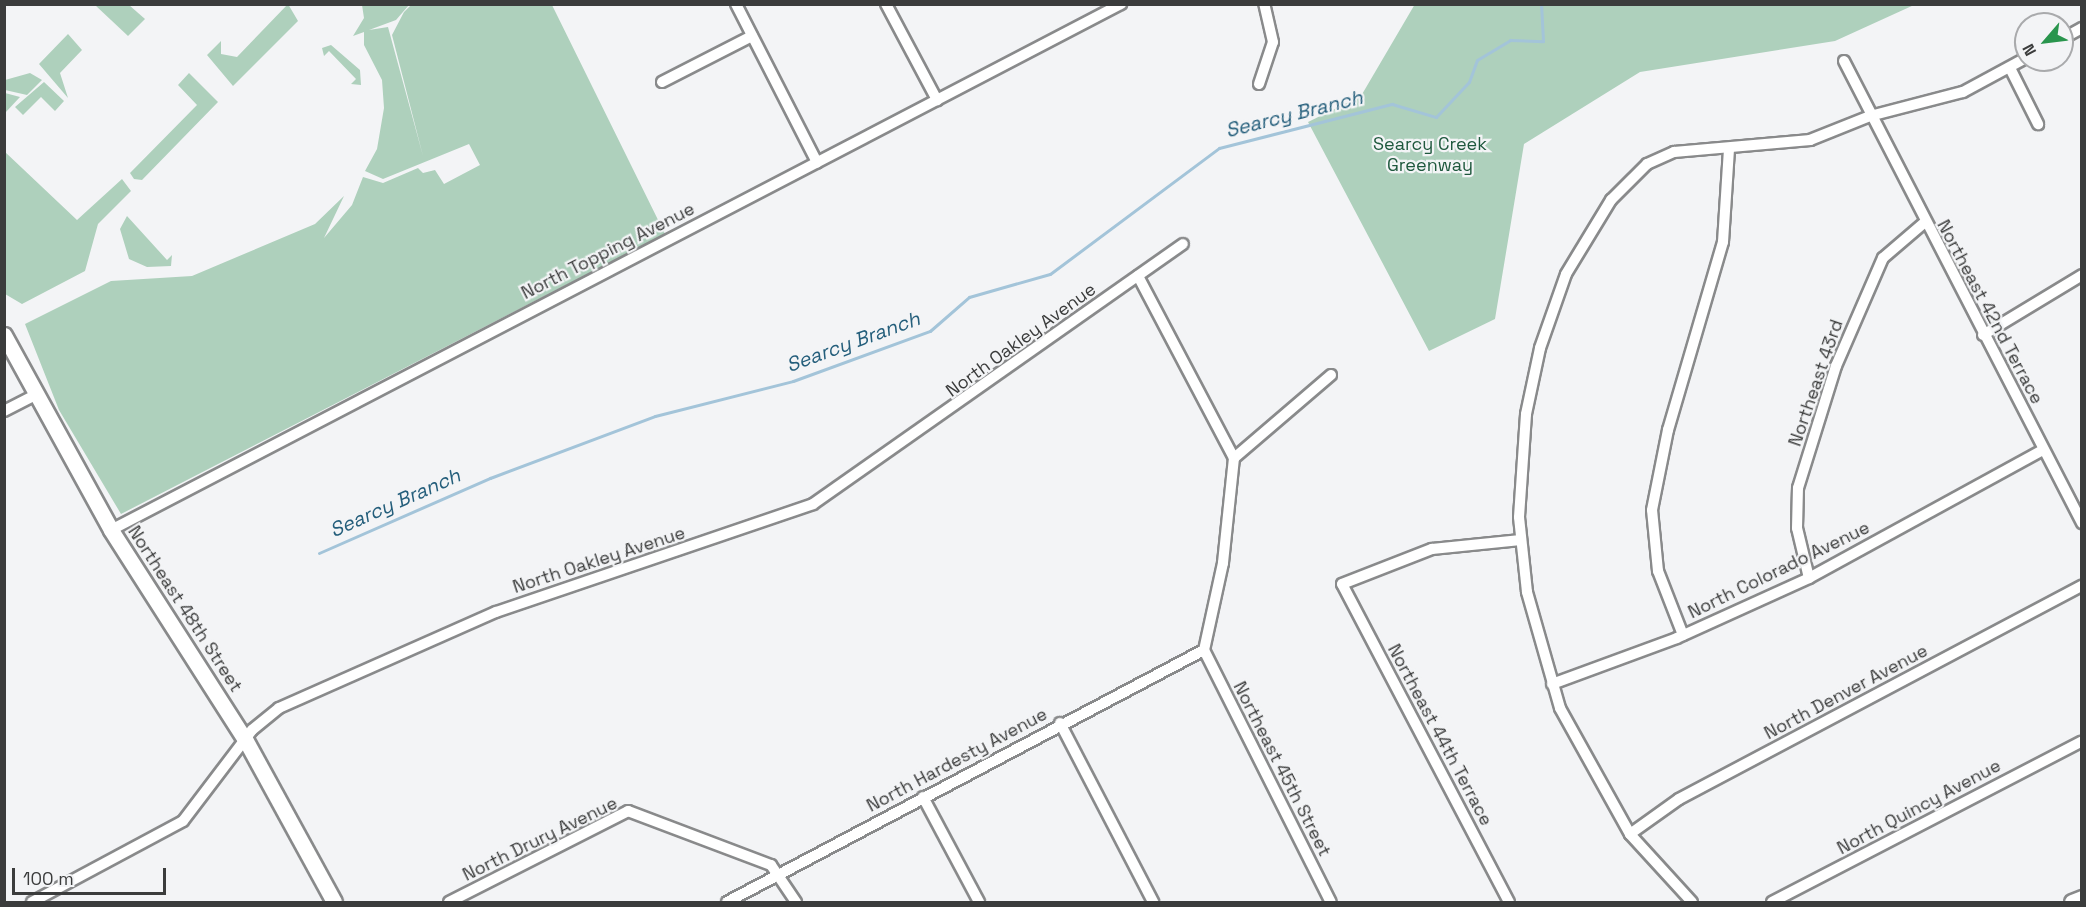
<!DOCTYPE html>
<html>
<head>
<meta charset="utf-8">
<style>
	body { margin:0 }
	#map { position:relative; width:2086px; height:907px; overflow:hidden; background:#f3f4f6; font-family:"Space Grotesk",sans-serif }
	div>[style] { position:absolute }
	.green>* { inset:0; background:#aed0bc }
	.stream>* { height:3px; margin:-1.5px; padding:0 1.5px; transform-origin:1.5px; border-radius:1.5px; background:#a3c4d9 }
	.roads { filter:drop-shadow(2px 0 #898a8b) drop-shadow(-2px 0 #898a8b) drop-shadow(0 2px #898a8b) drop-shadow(0 -2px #898a8b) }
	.street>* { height:10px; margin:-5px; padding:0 5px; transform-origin:5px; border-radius:5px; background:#fff }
	.secondary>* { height:15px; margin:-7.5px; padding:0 7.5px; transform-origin:7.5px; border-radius:7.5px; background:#fff }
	span { translate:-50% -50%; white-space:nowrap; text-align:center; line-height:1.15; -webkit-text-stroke:4.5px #f3f4f6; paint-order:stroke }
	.park-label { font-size:18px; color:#1e583d }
	.street-label { font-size:18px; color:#3b3c3c }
	.water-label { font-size:20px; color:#245e7b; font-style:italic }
	.frame { position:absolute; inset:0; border:6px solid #3b3c3c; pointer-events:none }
	.north { position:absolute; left:2014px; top:12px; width:60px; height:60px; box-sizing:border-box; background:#f3f4f6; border:2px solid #a9aaac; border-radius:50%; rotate:242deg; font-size:16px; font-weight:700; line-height:24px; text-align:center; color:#3b3c3c }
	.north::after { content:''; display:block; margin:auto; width:21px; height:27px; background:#29954d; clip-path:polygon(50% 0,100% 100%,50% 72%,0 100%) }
	.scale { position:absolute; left:12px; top:868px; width:154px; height:27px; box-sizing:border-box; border:3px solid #3b3c3c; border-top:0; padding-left:8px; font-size:18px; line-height:21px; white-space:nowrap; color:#3b3c3c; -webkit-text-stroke:4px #f3f4f6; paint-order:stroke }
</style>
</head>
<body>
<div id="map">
	<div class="green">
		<div style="clip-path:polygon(288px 4px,298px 21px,233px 86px,207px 55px,221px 41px,221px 54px,237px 57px)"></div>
		<div style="clip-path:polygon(1415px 4px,1914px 4px,1914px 5px,1835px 41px,1640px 72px,1524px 144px,1495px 319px,1429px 351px,1308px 122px,1361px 96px)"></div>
		<div style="clip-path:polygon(95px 5px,129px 5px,145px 19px,128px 36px)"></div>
		<div style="clip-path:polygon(362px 5px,409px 5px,396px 20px,369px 30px,388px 27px,423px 156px,392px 35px,404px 12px,411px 5px,552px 5px,665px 234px,121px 514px,59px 410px,25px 324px,111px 281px,192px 276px,315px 224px,344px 196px,324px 238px,352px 205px,363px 177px,383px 183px,418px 168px,423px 173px,435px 170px,444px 184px,480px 165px,469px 144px,383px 179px,365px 171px,377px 149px,384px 108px,382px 80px,364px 45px,364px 32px,353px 36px,364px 18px)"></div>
		<div style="clip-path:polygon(68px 34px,82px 50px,60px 73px,68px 98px,39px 64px)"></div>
		<div style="clip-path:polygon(331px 45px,360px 70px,361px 85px,351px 84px,356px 79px,329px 51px,324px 56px,322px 48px)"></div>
		<div style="clip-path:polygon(30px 73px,42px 80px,27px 95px,5px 90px,5px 80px)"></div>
		<div style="clip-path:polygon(189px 73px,218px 102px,142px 180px,134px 179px,130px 173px,197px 105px,178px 85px)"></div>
		<div style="clip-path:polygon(44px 82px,64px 101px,55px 111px,41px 97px,23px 115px,15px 107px)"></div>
		<div style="clip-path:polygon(5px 93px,20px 97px,5px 113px,4px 93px)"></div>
		<div style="clip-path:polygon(4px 151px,77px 220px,122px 179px,131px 191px,98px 224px,85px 271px,22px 304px,5px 294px)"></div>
		<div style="clip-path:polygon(127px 216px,167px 260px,172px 255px,171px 266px,147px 267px,129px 259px,120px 229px)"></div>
	</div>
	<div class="stream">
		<div style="left:319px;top:553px;width:187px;rotate:-23.7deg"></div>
		<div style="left:490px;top:478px;width:176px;rotate:-20.6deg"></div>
		<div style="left:655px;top:416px;width:142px;rotate:-14.2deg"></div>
		<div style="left:793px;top:381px;width:146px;rotate:-20.1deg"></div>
		<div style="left:930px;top:331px;width:52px;rotate:-41.1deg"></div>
		<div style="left:969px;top:297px;width:84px;rotate:-15.9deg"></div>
		<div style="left:1050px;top:274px;width:211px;rotate:-36.7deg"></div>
		<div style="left:1219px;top:148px;width:179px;rotate:-14.3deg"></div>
		<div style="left:1392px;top:104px;width:46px;rotate:16.5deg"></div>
		<div style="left:1436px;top:117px;width:48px;rotate:-46.7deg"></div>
		<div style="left:1469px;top:82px;width:23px;rotate:-70deg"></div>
		<div style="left:1477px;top:60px;width:39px;rotate:-31deg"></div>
		<div style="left:1510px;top:40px;width:33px;rotate:2deg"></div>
		<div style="left:1543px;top:41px;width:37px;rotate:-93deg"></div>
	</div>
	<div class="roads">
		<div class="street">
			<div style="left:736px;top:4px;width:178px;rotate:62.9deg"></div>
			<div style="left:886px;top:4px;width:109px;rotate:62deg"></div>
			<div style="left:2062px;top:39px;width:23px;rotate:-29deg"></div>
			<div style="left:1844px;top:61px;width:520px;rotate:62.74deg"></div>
			<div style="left:2010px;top:68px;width:63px;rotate:63.4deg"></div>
			<div style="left:662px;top:82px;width:101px;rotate:-27.1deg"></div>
			<div style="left:1259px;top:84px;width:44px;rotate:-71.6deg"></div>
			<div style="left:1273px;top:42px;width:39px;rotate:-103deg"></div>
			<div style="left:1138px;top:276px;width:206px;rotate:62.2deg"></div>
			<div style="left:1983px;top:335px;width:116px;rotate:-31.2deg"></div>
			<div style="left:1331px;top:375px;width:128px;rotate:139.4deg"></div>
			<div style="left:1234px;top:458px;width:106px;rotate:96deg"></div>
			<div style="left:1223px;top:563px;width:89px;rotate:102.3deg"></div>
			<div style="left:1204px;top:650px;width:282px;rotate:63.3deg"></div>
			<div style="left:4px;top:411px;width:34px;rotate:-27deg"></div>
			<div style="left:111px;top:530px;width:1139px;rotate:-27.51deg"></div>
			<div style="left:1809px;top:578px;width:51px;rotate:-103.5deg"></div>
			<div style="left:1797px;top:528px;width:40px;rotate:-88.6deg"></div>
			<div style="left:1798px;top:488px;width:128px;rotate:-72.7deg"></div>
			<div style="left:1836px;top:366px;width:118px;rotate:-66.5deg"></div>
			<div style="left:1883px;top:258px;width:55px;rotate:-40.6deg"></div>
			<div style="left:1683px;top:635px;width:69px;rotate:-111.3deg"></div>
			<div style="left:1658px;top:571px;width:61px;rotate:-95.6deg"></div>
			<div style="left:1652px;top:510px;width:82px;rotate:-78.7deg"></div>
			<div style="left:1668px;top:430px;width:196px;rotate:-73.7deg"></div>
			<div style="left:1723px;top:242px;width:93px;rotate:-86.3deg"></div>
			<div style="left:1552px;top:684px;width:133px;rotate:-20.2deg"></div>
			<div style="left:1677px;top:638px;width:145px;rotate:-24.4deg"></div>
			<div style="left:1809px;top:578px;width:267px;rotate:-28.7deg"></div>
			<div style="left:1060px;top:723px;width:202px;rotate:62.5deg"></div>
			<div style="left:923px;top:797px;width:119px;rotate:61.9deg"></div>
			<div style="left:1630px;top:834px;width:60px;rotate:-35.5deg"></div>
			<div style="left:1679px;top:799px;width:456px;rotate:-27.9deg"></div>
			<div style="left:32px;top:902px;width:171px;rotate:-28.2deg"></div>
			<div style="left:183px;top:821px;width:114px;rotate:-52.8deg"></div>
			<div style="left:252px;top:730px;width:35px;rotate:-39deg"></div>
			<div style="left:279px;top:708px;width:237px;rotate:-23.9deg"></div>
			<div style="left:496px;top:612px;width:335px;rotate:-18.8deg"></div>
			<div style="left:813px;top:504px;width:452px;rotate:-35.1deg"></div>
			<div style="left:449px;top:902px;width:201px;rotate:-26.9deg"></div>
			<div style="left:628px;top:811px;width:153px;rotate:20.7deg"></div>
			<div style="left:771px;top:865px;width:45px;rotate:56deg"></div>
			<div style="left:727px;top:902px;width:539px;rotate:-27.85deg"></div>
			<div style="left:1509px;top:902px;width:359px;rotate:-117.7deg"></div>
			<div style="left:1342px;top:584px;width:97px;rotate:-21.3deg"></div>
			<div style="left:1432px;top:549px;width:89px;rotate:-5.8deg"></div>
			<div style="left:1692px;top:902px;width:92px;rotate:-132.4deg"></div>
			<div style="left:1630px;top:834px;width:144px;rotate:-119.1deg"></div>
			<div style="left:1560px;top:708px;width:121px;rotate:-105.9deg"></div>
			<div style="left:1527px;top:592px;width:75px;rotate:-96.1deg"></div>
			<div style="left:1519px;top:517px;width:103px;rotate:-86.1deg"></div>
			<div style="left:1526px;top:414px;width:67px;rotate:-78deg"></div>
			<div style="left:1540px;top:348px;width:78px;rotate:-70.6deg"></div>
			<div style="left:1566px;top:274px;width:87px;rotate:-58.7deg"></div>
			<div style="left:1611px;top:200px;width:51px;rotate:-45deg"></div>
			<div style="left:1647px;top:164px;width:30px;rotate:-24deg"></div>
			<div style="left:1674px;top:152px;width:137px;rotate:-5deg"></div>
			<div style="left:1810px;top:140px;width:65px;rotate:-21.8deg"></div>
			<div style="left:1870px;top:116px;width:96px;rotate:-14.5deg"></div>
			<div style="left:1963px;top:92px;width:72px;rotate:-28.4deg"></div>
			<div style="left:1772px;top:902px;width:349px;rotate:-27.4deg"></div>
		</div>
		<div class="secondary">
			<div style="left:4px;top:335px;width:222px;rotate:61.2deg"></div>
			<div style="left:111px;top:530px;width:250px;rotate:57.4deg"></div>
			<div style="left:246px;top:741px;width:183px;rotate:61.3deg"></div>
			<div style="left:2072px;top:902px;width:11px;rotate:-22deg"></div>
		</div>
	</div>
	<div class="park-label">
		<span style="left:1430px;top:155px">Searcy Creek<br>Greenway</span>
	</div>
	<div class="street-label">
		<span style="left:608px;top:251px;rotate:-27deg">North Topping Avenue</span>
		<span style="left:1990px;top:312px;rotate:62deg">Northeast 42nd Terrace</span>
		<span style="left:1021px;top:340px;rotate:-36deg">North Oakley Avenue</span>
		<span style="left:1816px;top:383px;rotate:-71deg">Northeast 43rd</span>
		<span style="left:599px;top:560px;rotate:-18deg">North Oakley Avenue</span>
		<span style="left:1779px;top:570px;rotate:-26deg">North Colorado Avenue</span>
		<span style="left:185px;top:609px;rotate:57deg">Northeast 48th Street</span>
		<span style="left:1846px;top:692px;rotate:-28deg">North Denver Avenue</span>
		<span style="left:1440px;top:735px;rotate:62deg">Northeast 44th Terrace</span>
		<span style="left:957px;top:760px;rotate:-28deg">North Hardesty Avenue</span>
		<span style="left:1282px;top:769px;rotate:63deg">Northeast 45th Street</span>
		<span style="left:1919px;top:807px;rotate:-28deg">North Quincy Avenue</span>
		<span style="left:540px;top:839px;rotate:-26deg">North Drury Avenue</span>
	</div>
	<div class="water-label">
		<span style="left:1294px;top:114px;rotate:-14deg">Searcy Branch</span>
		<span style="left:853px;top:342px;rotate:-20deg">Searcy Branch</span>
		<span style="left:395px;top:503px;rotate:-24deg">Searcy Branch</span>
	</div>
	<div class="frame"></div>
	<div class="north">N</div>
	<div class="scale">100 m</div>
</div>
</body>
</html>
